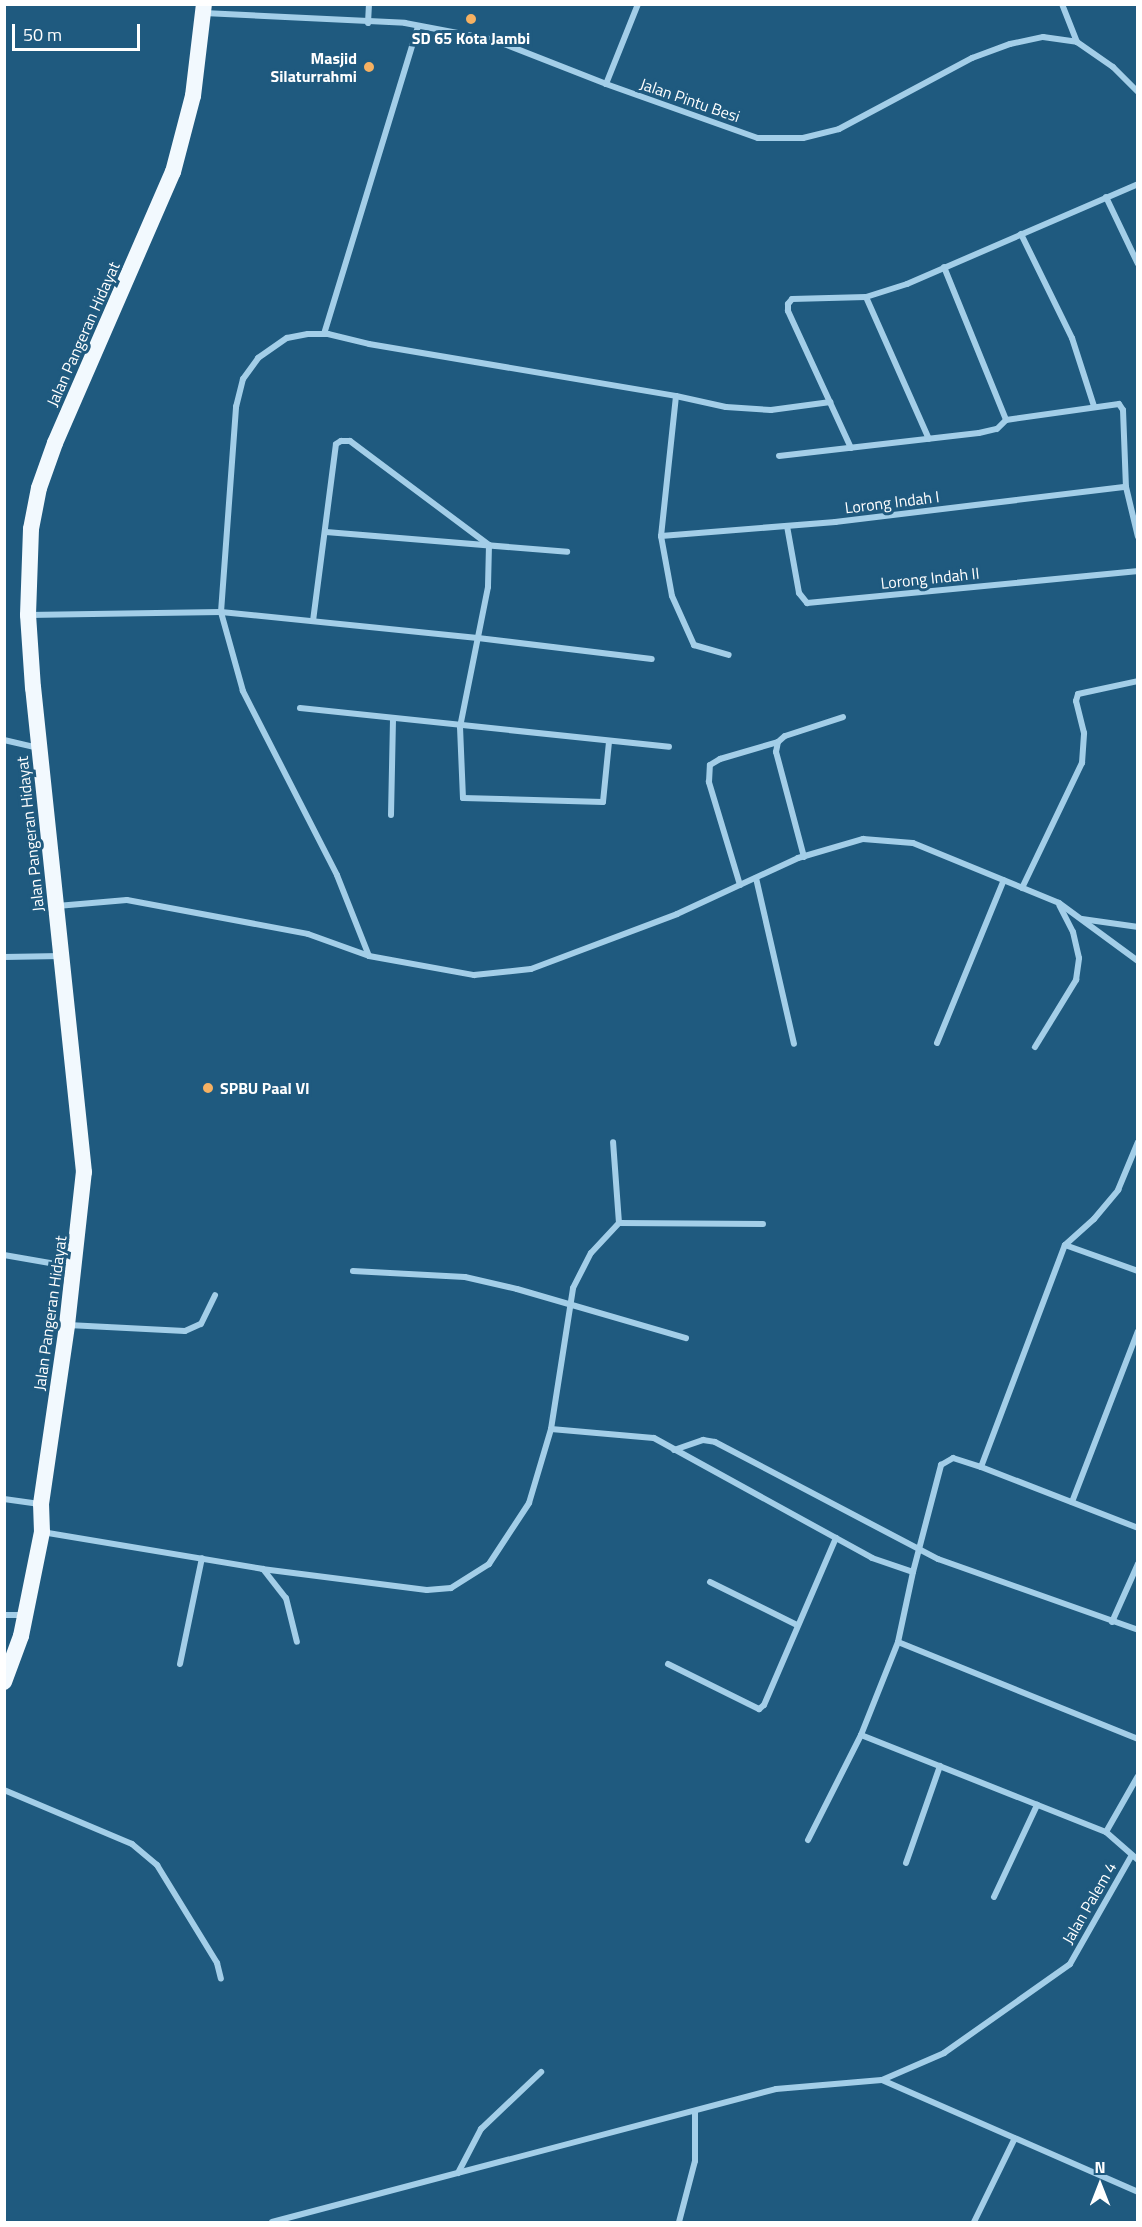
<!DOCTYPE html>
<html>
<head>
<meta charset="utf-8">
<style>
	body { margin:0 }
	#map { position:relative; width:1142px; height:2227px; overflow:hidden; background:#1f5a7f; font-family:"Titillium Web",sans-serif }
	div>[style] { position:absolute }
	.minor>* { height:6px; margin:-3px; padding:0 3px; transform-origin:3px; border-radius:3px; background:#a3cee8 }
	.trunk>* { height:16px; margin:-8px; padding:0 8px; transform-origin:8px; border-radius:8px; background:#f2f9fe }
	.dots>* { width:16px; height:16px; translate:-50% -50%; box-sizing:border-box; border:3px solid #1f5a7f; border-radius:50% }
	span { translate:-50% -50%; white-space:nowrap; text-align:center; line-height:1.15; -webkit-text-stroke:6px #1f5a7f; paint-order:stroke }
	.poi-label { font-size:16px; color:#fff; font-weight:700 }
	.right { translate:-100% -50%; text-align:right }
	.left { translate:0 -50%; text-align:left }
	.street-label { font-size:16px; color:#fff }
	.frame { position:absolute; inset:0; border:6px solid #fff; pointer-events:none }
	.north { position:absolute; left:1070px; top:2155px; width:60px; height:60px; -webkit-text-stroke:4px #1f5a7f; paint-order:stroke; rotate:0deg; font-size:16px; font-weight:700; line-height:24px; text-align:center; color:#fff }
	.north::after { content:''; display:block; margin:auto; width:21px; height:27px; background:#fff; clip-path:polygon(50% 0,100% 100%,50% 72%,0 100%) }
	.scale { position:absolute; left:12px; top:24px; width:128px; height:27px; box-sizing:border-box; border:3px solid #fff; border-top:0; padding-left:8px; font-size:18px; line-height:21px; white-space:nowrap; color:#fff; -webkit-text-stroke:4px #1f5a7f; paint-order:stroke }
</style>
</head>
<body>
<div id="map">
	<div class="minor">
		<div style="left:1062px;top:4px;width:41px;rotate:68.5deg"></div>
		<div style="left:204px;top:13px;width:201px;rotate:2.8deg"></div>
		<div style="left:405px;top:23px;width:91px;rotate:10.8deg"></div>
		<div style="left:494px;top:40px;width:120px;rotate:21.4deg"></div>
		<div style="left:606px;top:84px;width:161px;rotate:19.6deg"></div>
		<div style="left:758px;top:138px;width:45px"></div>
		<div style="left:803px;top:138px;width:37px;rotate:-14deg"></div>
		<div style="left:839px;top:129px;width:151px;rotate:-28.1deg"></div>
		<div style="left:972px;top:58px;width:40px;rotate:-20.2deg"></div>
		<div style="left:1010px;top:44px;width:34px;rotate:-12deg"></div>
		<div style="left:1043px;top:37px;width:34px;rotate:8deg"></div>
		<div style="left:1077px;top:42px;width:44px;rotate:34.8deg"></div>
		<div style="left:1113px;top:67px;width:35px;rotate:45deg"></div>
		<div style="left:368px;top:23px;width:19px;rotate:-87deg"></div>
		<div style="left:606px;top:84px;width:86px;rotate:-68.2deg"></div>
		<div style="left:1106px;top:197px;width:74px;rotate:64.5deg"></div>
		<div style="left:1021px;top:234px;width:116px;rotate:63.9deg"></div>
		<div style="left:1072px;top:338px;width:71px;rotate:72.1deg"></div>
		<div style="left:944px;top:267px;width:165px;rotate:67.9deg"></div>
		<div style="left:866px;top:297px;width:155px;rotate:66.1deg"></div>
		<div style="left:324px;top:334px;width:322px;rotate:-73deg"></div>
		<div style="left:676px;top:396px;width:141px;rotate:96.1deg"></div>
		<div style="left:661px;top:536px;width:61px;rotate:79.6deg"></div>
		<div style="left:672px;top:596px;width:54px;rotate:65.8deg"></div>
		<div style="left:694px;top:645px;width:36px;rotate:16deg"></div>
		<div style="left:851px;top:448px;width:151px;rotate:-114.7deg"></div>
		<div style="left:788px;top:311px;width:7px;rotate:-90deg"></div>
		<div style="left:788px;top:304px;width:6px;rotate:-51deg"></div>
		<div style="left:792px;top:299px;width:74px;rotate:-1.5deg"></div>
		<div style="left:866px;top:297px;width:43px;rotate:-17.6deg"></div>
		<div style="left:907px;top:284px;width:252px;rotate:-23.4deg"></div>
		<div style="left:779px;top:456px;width:201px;rotate:-6.6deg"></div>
		<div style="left:979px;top:433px;width:18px;rotate:-13deg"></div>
		<div style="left:997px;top:429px;width:13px;rotate:-45deg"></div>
		<div style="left:1006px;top:420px;width:114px;rotate:-8.1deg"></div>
		<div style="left:1119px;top:404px;width:7px;rotate:56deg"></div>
		<div style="left:1123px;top:410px;width:77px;rotate:87.8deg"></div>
		<div style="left:1126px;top:487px;width:51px;rotate:76.5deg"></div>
		<div style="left:787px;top:526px;width:68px;rotate:79.8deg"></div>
		<div style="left:799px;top:593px;width:13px;rotate:51deg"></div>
		<div style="left:807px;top:603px;width:333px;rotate:-5.5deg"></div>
		<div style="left:326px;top:532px;width:242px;rotate:4.7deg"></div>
		<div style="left:661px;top:536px;width:175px;rotate:-4.6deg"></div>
		<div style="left:835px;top:522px;width:293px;rotate:-6.9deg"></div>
		<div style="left:489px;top:545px;width:42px;rotate:91.4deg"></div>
		<div style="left:488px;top:587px;width:143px;rotate:101.3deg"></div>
		<div style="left:460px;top:727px;width:71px;rotate:87.6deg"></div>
		<div style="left:463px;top:798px;width:140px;rotate:1.6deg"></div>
		<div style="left:603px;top:802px;width:60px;rotate:-84.3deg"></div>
		<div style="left:28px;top:615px;width:193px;rotate:-0.9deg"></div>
		<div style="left:221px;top:612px;width:258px;rotate:5.8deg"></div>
		<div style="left:478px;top:638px;width:175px;rotate:6.9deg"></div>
		<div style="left:313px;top:621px;width:178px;rotate:-82.6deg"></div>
		<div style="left:336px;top:444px;width:6px;rotate:-31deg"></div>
		<div style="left:341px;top:441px;width:9px"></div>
		<div style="left:350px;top:441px;width:174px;rotate:36.8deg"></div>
		<div style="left:300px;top:708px;width:371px;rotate:6deg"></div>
		<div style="left:4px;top:740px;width:36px;rotate:13deg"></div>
		<div style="left:391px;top:815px;width:97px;rotate:-88.8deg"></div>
		<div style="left:804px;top:857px;width:109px;rotate:-104.9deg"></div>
		<div style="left:776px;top:752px;width:10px;rotate:-79deg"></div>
		<div style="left:778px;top:742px;width:9px;rotate:-41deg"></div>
		<div style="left:785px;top:736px;width:61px;rotate:-18.1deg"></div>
		<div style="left:756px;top:878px;width:170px;rotate:77.1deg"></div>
		<div style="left:740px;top:885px;width:108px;rotate:-106.8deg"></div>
		<div style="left:709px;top:782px;width:17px;rotate:-87deg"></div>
		<div style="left:710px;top:765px;width:12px;rotate:-31deg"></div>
		<div style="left:720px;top:759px;width:60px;rotate:-16.3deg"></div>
		<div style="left:1022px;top:888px;width:139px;rotate:-64.4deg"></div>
		<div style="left:1082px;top:763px;width:30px;rotate:-86deg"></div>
		<div style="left:1084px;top:733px;width:33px;rotate:-104deg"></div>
		<div style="left:1076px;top:701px;width:7px;rotate:-74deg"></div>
		<div style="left:1078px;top:694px;width:61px;rotate:-12.2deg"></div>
		<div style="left:57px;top:906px;width:70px;rotate:-4.9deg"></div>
		<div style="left:127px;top:900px;width:184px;rotate:10.6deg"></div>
		<div style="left:308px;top:934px;width:65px;rotate:19.8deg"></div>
		<div style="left:369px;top:956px;width:107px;rotate:10.3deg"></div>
		<div style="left:474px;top:975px;width:57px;rotate:-6deg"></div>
		<div style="left:531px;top:969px;width:156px;rotate:-20.6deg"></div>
		<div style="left:677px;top:914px;width:133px;rotate:-24.8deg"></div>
		<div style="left:798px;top:858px;width:68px;rotate:-16.3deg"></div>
		<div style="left:863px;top:839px;width:50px;rotate:4.6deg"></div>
		<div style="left:913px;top:843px;width:158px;rotate:22.3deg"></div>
		<div style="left:1059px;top:903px;width:98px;rotate:36.3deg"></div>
		<div style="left:1082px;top:919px;width:57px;rotate:8.1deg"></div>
		<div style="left:369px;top:956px;width:87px;rotate:-111.6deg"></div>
		<div style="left:337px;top:875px;width:207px;rotate:-117.1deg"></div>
		<div style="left:243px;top:691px;width:82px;rotate:-105.6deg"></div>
		<div style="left:221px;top:612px;width:206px;rotate:-85.8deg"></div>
		<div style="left:236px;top:407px;width:29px;rotate:-76deg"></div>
		<div style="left:243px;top:379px;width:26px;rotate:-54deg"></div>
		<div style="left:258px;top:358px;width:35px;rotate:-35deg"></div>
		<div style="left:287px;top:338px;width:21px;rotate:-11deg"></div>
		<div style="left:308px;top:334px;width:20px"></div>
		<div style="left:328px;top:334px;width:42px;rotate:13.7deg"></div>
		<div style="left:369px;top:344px;width:311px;rotate:9.6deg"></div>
		<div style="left:676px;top:396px;width:51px;rotate:12.4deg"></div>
		<div style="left:726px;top:407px;width:45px;rotate:3.8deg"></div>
		<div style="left:771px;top:410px;width:60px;rotate:-7.7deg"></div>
		<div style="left:4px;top:957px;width:57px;rotate:-1deg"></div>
		<div style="left:937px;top:1043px;width:176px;rotate:-67.7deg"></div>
		<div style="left:1035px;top:1047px;width:79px;rotate:-58.5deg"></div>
		<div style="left:1076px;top:980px;width:22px;rotate:-82deg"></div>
		<div style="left:1079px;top:958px;width:27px;rotate:-103deg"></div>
		<div style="left:1073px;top:932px;width:30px;rotate:-117deg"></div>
		<div style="left:619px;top:1223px;width:144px;rotate:0.4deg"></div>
		<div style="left:1065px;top:1245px;width:77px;rotate:19.6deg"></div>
		<div style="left:4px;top:1255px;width:70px;rotate:9.9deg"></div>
		<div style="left:353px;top:1271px;width:112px;rotate:3.1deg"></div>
		<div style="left:465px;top:1277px;width:53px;rotate:13deg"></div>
		<div style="left:517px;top:1289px;width:176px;rotate:16.2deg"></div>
		<div style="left:68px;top:1325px;width:117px;rotate:2.9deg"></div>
		<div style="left:185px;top:1331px;width:17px;rotate:-24deg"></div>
		<div style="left:201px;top:1324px;width:32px;rotate:-64deg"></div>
		<div style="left:551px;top:1429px;width:143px;rotate:-81.1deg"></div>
		<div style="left:573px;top:1288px;width:39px;rotate:-63deg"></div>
		<div style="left:591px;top:1253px;width:41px;rotate:-47deg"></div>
		<div style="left:619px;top:1223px;width:81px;rotate:-94.2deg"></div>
		<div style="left:674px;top:1450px;width:31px;rotate:-19deg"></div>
		<div style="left:703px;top:1440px;width:12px;rotate:9deg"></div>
		<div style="left:715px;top:1442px;width:252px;rotate:27.7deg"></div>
		<div style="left:938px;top:1559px;width:212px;rotate:19.5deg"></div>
		<div style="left:981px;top:1467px;width:237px;rotate:-69.3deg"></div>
		<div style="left:1065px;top:1245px;width:39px;rotate:-42deg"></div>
		<div style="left:1094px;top:1219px;width:38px;rotate:-50deg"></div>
		<div style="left:1118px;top:1190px;width:52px;rotate:-67.4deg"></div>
		<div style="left:4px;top:1499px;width:36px;rotate:8deg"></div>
		<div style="left:1072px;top:1502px;width:183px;rotate:-68.9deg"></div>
		<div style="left:42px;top:1532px;width:223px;rotate:9.5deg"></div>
		<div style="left:262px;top:1569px;width:166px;rotate:7.3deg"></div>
		<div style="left:427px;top:1590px;width:24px;rotate:-5deg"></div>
		<div style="left:451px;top:1588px;width:45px;rotate:-32.3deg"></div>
		<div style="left:489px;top:1564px;width:73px;rotate:-56.7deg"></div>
		<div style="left:529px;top:1503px;width:77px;rotate:-73.4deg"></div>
		<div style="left:551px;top:1429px;width:103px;rotate:5deg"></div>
		<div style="left:654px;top:1438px;width:249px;rotate:28.8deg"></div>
		<div style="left:872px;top:1558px;width:43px;rotate:18.9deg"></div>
		<div style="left:263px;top:1569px;width:37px;rotate:52deg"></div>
		<div style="left:286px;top:1598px;width:45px;rotate:76deg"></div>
		<div style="left:710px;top:1582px;width:97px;rotate:26.3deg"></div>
		<div style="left:4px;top:1615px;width:21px"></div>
		<div style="left:1112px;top:1622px;width:64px;rotate:-65.9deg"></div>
		<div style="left:898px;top:1642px;width:259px;rotate:22deg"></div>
		<div style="left:180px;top:1664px;width:108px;rotate:-78.3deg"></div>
		<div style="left:668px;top:1664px;width:102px;rotate:26.3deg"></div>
		<div style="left:759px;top:1709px;width:6px;rotate:-39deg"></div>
		<div style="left:764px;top:1705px;width:182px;rotate:-66.7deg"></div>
		<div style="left:861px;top:1735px;width:264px;rotate:21.6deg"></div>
		<div style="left:1106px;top:1832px;width:43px;rotate:41.2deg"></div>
		<div style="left:4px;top:1790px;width:139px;rotate:22.9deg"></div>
		<div style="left:132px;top:1844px;width:33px;rotate:40deg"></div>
		<div style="left:157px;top:1865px;width:115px;rotate:58.5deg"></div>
		<div style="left:217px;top:1963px;width:16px;rotate:76deg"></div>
		<div style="left:1106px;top:1832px;width:64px;rotate:-60.3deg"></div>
		<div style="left:808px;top:1840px;width:118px;rotate:-63.2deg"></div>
		<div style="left:861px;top:1735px;width:100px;rotate:-68.3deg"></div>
		<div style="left:898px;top:1642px;width:72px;rotate:-77.9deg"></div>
		<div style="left:913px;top:1572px;width:111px;rotate:-75.3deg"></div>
		<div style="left:941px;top:1465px;width:14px;rotate:-30deg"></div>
		<div style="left:953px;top:1458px;width:29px;rotate:18deg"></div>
		<div style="left:981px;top:1467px;width:168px;rotate:21.2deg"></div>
		<div style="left:906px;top:1863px;width:103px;rotate:-70.7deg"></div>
		<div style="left:994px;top:1897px;width:102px;rotate:-64.9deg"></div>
		<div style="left:882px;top:2080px;width:68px;rotate:-23.5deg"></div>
		<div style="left:944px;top:2053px;width:154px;rotate:-35.2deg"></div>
		<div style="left:1070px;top:1964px;width:125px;rotate:-60.4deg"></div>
		<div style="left:458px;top:2173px;width:50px;rotate:-62.4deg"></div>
		<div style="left:481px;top:2129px;width:83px;rotate:-43.5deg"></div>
		<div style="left:272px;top:2222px;width:521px;rotate:-14.78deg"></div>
		<div style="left:776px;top:2089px;width:106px;rotate:-4.9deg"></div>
		<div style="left:882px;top:2080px;width:279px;rotate:23.6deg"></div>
		<div style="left:679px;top:2222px;width:63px;rotate:-75.3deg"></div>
		<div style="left:695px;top:2161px;width:50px;rotate:-90deg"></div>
		<div style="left:974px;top:2222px;width:93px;rotate:-64deg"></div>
	</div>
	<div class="trunk">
		<div style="left:4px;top:1682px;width:49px;rotate:-69.7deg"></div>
		<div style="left:21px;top:1636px;width:106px;rotate:-78.6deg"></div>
		<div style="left:42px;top:1532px;width:28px;rotate:-92deg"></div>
		<div style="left:41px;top:1504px;width:181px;rotate:-81.7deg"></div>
		<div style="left:67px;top:1325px;width:154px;rotate:-83.7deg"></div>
		<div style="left:84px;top:1172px;width:487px;rotate:-96deg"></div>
		<div style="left:33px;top:688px;width:73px;rotate:-93.9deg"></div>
		<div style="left:28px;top:615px;width:86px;rotate:-88deg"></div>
		<div style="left:31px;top:529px;width:42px;rotate:-79deg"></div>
		<div style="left:39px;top:488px;width:48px;rotate:-70.4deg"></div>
		<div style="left:55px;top:443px;width:296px;rotate:-66.5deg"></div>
		<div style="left:173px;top:172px;width:79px;rotate:-75.3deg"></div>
		<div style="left:193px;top:96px;width:93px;rotate:-83.2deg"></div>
	</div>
	<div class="dots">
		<div style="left:471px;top:19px;background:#f6b162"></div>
		<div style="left:369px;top:67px;background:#f6b162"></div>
		<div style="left:208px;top:1088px;background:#f6b162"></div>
	</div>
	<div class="poi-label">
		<span style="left:471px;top:38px">SD 65 Kota Jambi</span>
		<span class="right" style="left:357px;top:67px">Masjid<br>Silaturrahmi</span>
		<span class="left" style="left:220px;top:1088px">SPBU Paal VI</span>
	</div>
	<div class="street-label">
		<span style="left:690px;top:100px;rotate:19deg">Jalan Pintu Besi</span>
		<span style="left:83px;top:334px;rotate:-66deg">Jalan Pangeran Hidayat</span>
		<span style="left:892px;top:502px;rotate:-7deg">Lorong Indah I</span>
		<span style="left:930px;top:578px;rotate:-6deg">Lorong Indah II</span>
		<span style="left:30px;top:834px;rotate:-96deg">Jalan Pangeran Hidayat</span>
		<span style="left:50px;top:1313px;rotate:-82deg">Jalan Pangeran Hidayat</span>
		<span style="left:1089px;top:1903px;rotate:-60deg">Jalan Palem 4</span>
	</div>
	<div class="frame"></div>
	<div class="north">N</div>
	<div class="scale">50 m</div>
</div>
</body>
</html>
